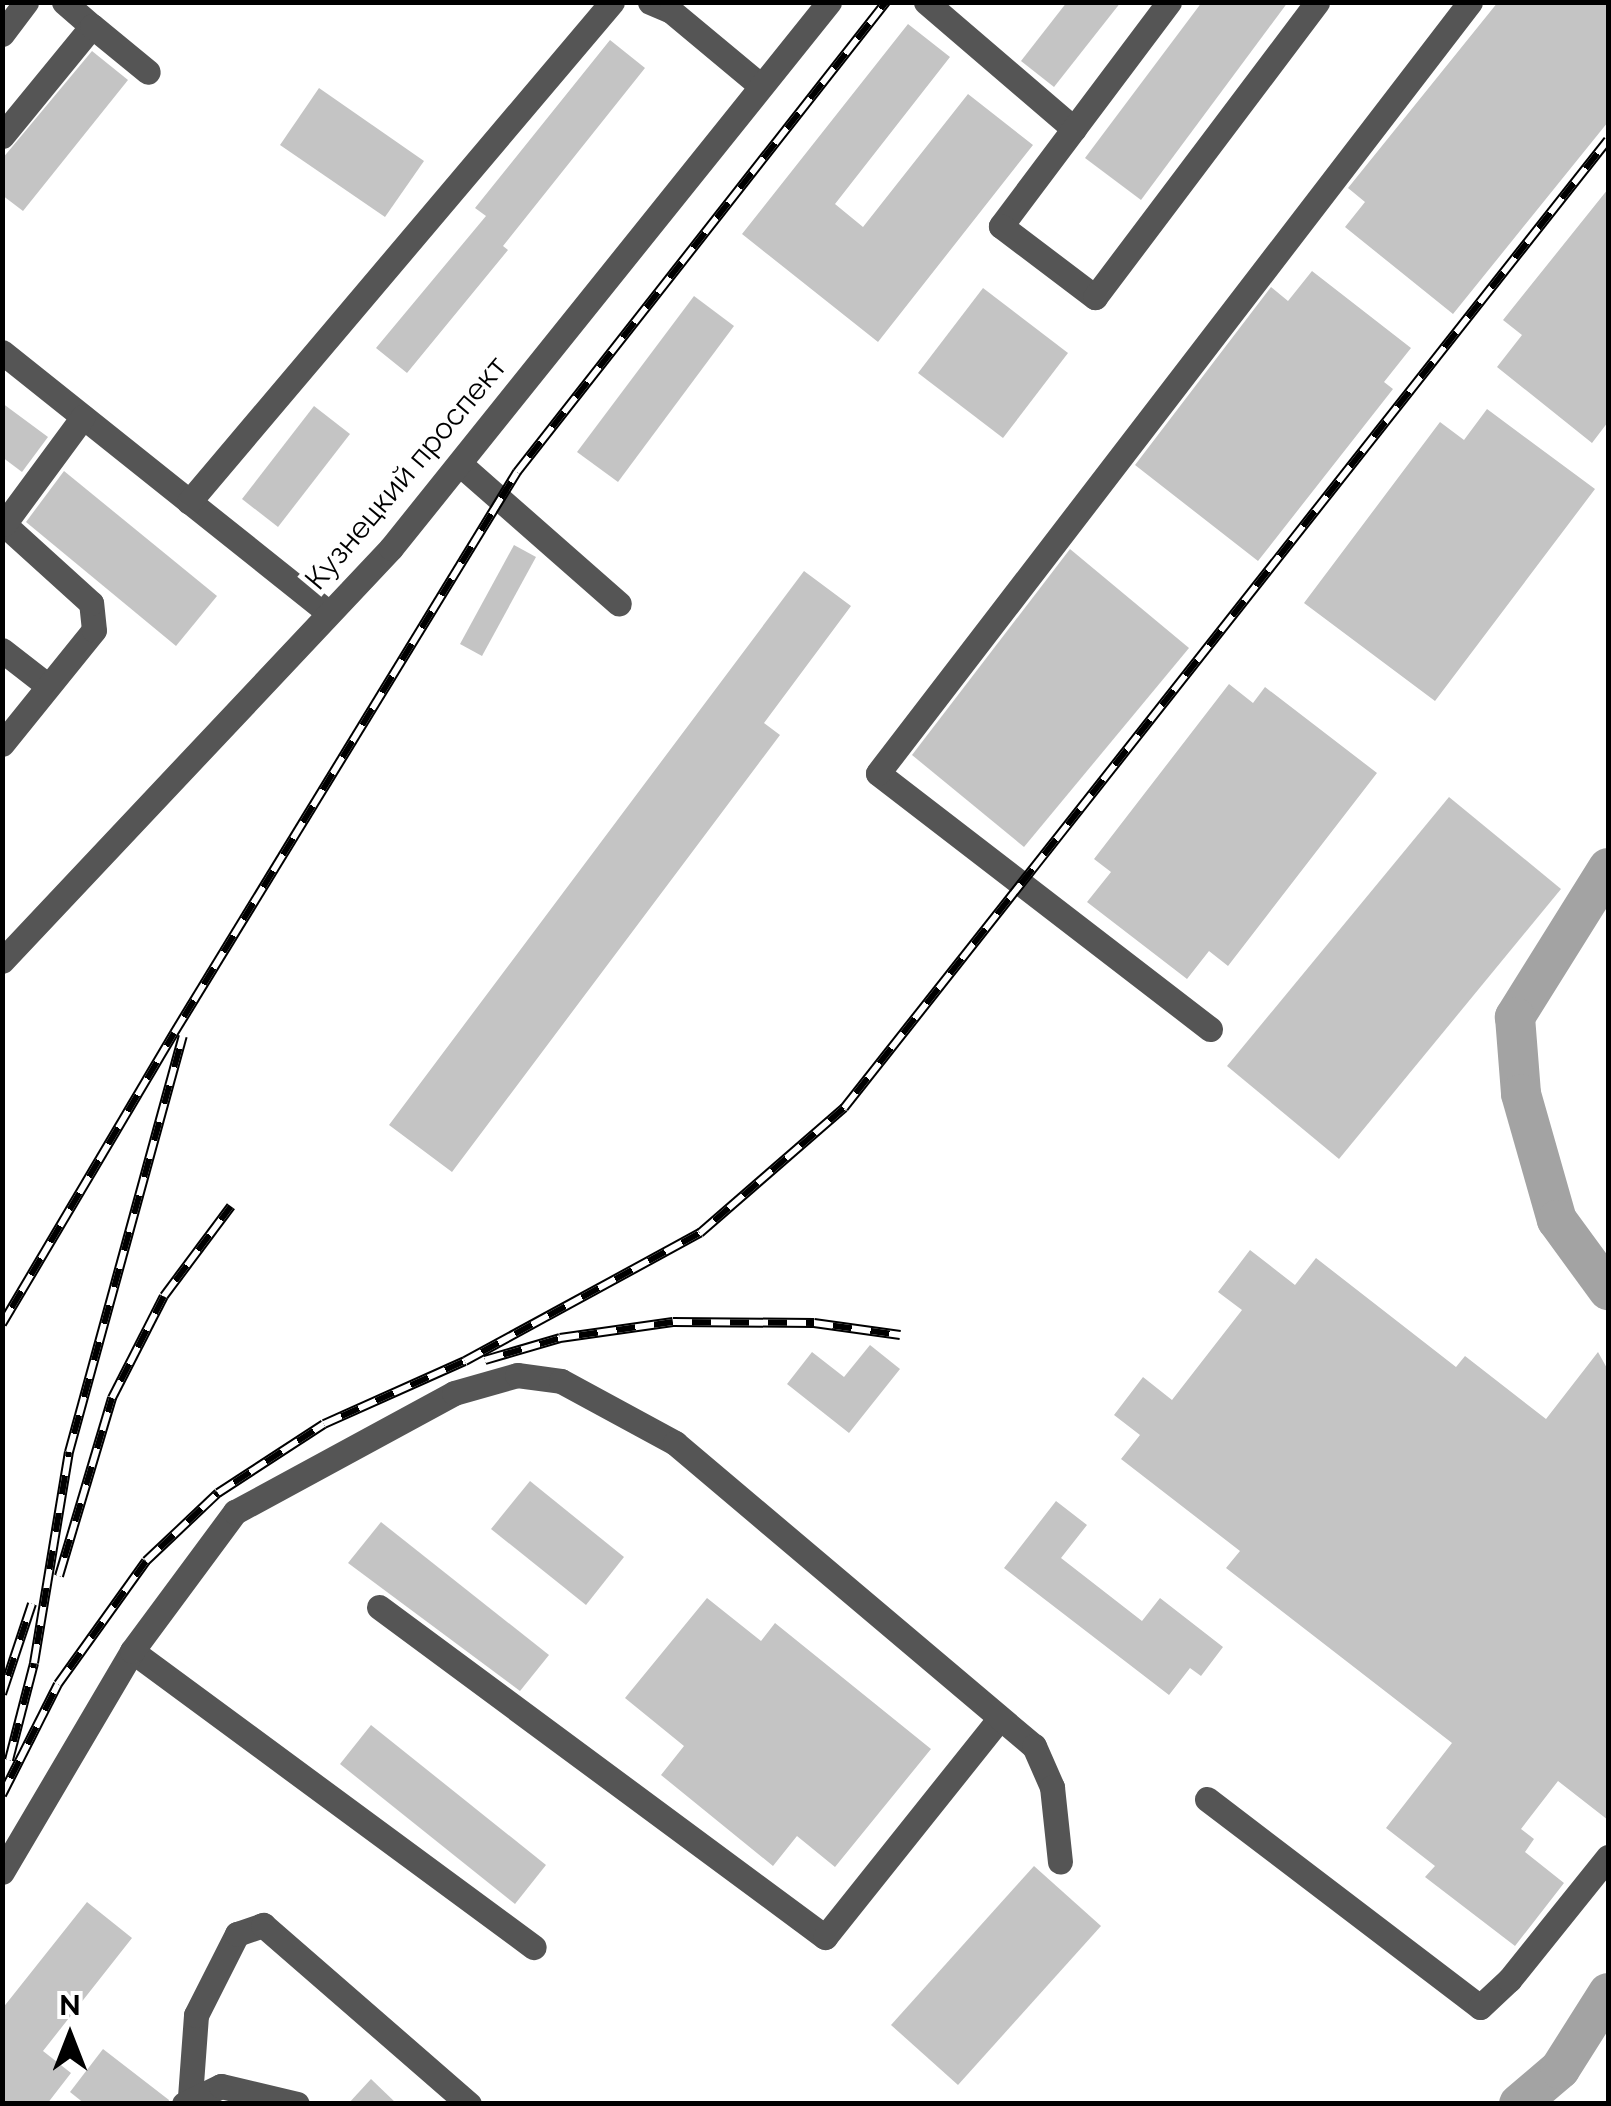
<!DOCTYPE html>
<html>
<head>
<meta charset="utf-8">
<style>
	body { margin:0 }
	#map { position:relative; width:1611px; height:2106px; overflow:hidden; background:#fff; font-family:Raleway,sans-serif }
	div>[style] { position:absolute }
	.river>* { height:40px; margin:-20px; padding:0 20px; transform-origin:20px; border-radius:20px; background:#a3a3a3 }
	.building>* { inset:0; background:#c4c4c4 }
	.minor>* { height:25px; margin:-12.5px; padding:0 12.5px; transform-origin:12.5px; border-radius:12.5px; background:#555 }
	.rail>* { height:10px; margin-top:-5px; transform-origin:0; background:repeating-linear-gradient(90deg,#fff 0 19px,#000 0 38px); box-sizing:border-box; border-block:2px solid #000 }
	span { translate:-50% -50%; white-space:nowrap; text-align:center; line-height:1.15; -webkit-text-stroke:10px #fff; paint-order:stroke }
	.street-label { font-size:30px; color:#000 }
	.frame { position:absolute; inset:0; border:5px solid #000; pointer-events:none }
	.north { position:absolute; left:20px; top:1986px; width:100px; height:100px; -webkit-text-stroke:8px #fff; paint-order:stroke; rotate:0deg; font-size:28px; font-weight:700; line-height:40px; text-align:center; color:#000 }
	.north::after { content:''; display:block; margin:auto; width:35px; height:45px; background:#000; clip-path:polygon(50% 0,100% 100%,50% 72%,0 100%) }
</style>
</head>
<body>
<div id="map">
	<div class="river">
		<div style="left:1608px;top:868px;width:176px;rotate:122deg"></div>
		<div style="left:1515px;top:1017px;width:77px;rotate:85.5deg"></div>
		<div style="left:1521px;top:1094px;width:131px;rotate:74.1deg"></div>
		<div style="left:1557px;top:1220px;width:87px;rotate:53.9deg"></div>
		<div style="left:1519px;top:2104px;width:54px;rotate:-40.5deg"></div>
		<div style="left:1560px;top:2069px;width:90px;rotate:-57.7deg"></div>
	</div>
	<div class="building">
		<div style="clip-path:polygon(1067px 2px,1121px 2px,1054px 87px,1021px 61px)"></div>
		<div style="clip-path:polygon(1202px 2px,1288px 2px,1141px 200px,1085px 158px)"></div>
		<div style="clip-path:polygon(1498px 2px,1608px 2px,1608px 122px,1453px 314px,1345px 227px,1365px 202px,1348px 188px)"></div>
		<div style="clip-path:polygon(908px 24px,950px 57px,835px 204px,863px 227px,968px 94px,1033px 145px,878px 342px,742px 234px)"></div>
		<div style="clip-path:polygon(610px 40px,645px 68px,503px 246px,508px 250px,407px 373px,376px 348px,486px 216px,475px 208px)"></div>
		<div style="clip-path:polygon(92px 51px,128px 80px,23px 211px,2px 195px,2px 159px)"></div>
		<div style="clip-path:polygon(319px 88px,424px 161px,385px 217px,280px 145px)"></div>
		<div style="clip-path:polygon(1608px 189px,1608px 422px,1592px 443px,1497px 367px,1522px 335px,1503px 320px)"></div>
		<div style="clip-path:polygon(1312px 271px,1411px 348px,1384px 382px,1393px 389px,1258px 561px,1135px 465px,1271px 287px,1288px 301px)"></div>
		<div style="clip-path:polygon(983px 288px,1068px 353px,1003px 438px,918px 373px)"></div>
		<div style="clip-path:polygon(694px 296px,734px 326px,618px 482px,577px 452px)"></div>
		<div style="clip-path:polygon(2px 403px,48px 437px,22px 472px,2px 457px)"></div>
		<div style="clip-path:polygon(314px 406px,350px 434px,278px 527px,242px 499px)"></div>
		<div style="clip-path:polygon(1487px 409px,1595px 489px,1435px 701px,1304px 603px,1440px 422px,1464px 440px)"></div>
		<div style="clip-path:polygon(64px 471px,217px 596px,176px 646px,26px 522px)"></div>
		<div style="clip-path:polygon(514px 545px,536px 557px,482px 656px,460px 644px)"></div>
		<div style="clip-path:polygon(1070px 549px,1189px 648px,1024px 847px,912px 755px)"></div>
		<div style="clip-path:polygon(804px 571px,851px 606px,764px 723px,780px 735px,452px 1172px,389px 1125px)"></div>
		<div style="clip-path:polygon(1229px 684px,1253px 703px,1265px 687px,1377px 773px,1228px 966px,1209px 951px,1187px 979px,1087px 902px,1111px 872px,1094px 859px)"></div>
		<div style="clip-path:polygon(1449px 797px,1561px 889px,1339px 1159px,1227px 1066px)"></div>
		<div style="clip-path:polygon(1250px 1250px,1295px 1285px,1316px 1258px,1456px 1367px,1465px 1356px,1546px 1419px,1598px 1352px,1608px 1370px,1608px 1820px,1558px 1781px,1521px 1829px,1534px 1839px,1525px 1852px,1564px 1883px,1515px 1946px,1425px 1877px,1435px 1866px,1386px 1828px,1452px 1743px,1226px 1568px,1240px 1551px,1121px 1459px,1140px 1435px,1114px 1415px,1143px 1377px,1172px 1400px,1242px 1310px,1218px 1292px)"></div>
		<div style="clip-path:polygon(870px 1345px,900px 1369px,849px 1433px,787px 1384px,812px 1352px,844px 1377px)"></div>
		<div style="clip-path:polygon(530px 1481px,624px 1557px,586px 1605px,491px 1529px)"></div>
		<div style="clip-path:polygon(1056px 1501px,1087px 1525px,1061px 1558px,1142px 1621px,1160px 1598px,1223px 1647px,1201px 1676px,1190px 1668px,1169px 1695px,1004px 1568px)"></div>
		<div style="clip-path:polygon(381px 1522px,549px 1655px,520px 1691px,348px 1563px)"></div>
		<div style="clip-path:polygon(707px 1598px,761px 1641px,775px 1623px,931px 1749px,835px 1867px,797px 1836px,773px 1866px,661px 1775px,684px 1746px,625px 1698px)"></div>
		<div style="clip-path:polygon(371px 1725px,546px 1865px,515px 1904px,340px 1764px)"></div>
		<div style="clip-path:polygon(1034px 1866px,1101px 1926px,958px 2085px,891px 2025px)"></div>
		<div style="clip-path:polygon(87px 1902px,132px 1938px,43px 2051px,71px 2073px,47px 2104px,2px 2104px,2px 2009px)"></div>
		<div style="clip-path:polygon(103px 2049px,169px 2100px,168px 2104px,85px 2104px,70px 2092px)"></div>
		<div style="clip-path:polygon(371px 2079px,397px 2104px,348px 2104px)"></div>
	</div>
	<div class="minor">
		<div style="left:64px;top:2px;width:37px;rotate:41deg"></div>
		<div style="left:650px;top:2px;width:23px;rotate:23deg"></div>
		<div style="left:671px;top:11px;width:117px;rotate:39.8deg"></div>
		<div style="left:926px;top:2px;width:195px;rotate:40.6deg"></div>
		<div style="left:1169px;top:2px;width:280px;rotate:126.9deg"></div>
		<div style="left:1001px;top:226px;width:118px;rotate:37.1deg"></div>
		<div style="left:1095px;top:297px;width:369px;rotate:-53deg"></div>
		<div style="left:2px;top:34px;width:40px;rotate:-53deg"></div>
		<div style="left:2px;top:136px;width:142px;rotate:-50.7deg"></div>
		<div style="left:92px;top:26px;width:72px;rotate:39.4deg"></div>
		<div style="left:2px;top:352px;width:418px;rotate:38.6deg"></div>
		<div style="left:461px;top:465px;width:210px;rotate:41.3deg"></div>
		<div style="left:189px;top:502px;width:655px;rotate:-49.77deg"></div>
		<div style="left:2px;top:650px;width:58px;rotate:38deg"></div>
		<div style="left:2px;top:744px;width:146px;rotate:-51.1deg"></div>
		<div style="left:94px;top:630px;width:27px;rotate:-96deg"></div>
		<div style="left:91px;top:603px;width:118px;rotate:-137.8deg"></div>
		<div style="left:4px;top:524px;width:133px;rotate:-53.6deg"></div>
		<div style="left:2px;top:961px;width:567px;rotate:-46.71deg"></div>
		<div style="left:391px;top:548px;width:700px;rotate:-51.26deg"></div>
		<div style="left:1210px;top:1029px;width:419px;rotate:-142.4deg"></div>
		<div style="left:878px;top:773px;width:972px;rotate:-52.48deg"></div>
		<div style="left:379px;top:1607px;width:555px;rotate:36.5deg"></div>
		<div style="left:825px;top:1937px;width:280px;rotate:-51.4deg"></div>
		<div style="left:132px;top:1651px;width:499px;rotate:36.4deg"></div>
		<div style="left:1207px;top:1799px;width:343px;rotate:37.3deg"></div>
		<div style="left:1480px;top:2007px;width:40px;rotate:-43deg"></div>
		<div style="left:1509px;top:1980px;width:158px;rotate:-51.2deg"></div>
		<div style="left:2px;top:1872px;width:256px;rotate:-59.5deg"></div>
		<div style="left:132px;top:1651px;width:173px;rotate:-53.5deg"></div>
		<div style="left:235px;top:1512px;width:249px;rotate:-28.5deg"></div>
		<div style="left:454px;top:1393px;width:66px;rotate:-15.9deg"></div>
		<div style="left:517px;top:1375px;width:44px;rotate:7.8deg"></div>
		<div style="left:561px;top:1381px;width:130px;rotate:28.5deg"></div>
		<div style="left:675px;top:1443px;width:470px;rotate:40.2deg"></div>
		<div style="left:1034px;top:1746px;width:45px;rotate:66.3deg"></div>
		<div style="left:1052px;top:1787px;width:75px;rotate:83.9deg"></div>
		<div style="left:190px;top:2097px;width:82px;rotate:-85.8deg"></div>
		<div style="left:196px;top:2015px;width:91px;rotate:-63.2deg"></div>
		<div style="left:237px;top:1934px;width:28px;rotate:-19deg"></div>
		<div style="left:263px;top:1925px;width:273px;rotate:41deg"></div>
		<div style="left:184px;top:2104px;width:41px;rotate:-25.9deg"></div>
		<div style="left:221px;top:2086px;width:78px;rotate:13.3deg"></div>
	</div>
	<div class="rail">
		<div style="left:2px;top:1324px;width:338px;rotate:-59.4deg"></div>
		<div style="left:174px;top:1033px;width:658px;rotate:-58.56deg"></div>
		<div style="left:517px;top:472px;width:598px;rotate:-51.86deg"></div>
		<div style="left:485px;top:1360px;width:78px;rotate:-16.3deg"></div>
		<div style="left:560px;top:1338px;width:114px;rotate:-8.1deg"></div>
		<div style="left:673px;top:1322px;width:141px;rotate:0.4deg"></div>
		<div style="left:814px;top:1323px;width:87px;rotate:7.9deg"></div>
		<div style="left:59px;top:1576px;width:186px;rotate:-73.4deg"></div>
		<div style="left:112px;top:1398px;width:114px;rotate:-63deg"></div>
		<div style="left:164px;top:1296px;width:112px;rotate:-53.3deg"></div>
		<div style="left:2px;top:1694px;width:95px;rotate:-71.6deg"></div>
		<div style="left:9px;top:1760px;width:100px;rotate:-75.5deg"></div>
		<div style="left:34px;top:1663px;width:214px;rotate:-80.6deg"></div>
		<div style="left:69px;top:1452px;width:431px;rotate:-74.7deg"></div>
		<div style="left:2px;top:1795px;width:124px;rotate:-63.2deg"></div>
		<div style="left:58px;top:1684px;width:151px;rotate:-54.4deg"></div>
		<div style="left:146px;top:1561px;width:99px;rotate:-43.4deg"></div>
		<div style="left:218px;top:1493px;width:126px;rotate:-33.1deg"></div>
		<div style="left:324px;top:1424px;width:154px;rotate:-24.1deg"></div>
		<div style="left:465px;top:1361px;width:268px;rotate:-28.6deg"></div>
		<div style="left:700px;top:1233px;width:191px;rotate:-41deg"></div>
		<div style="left:844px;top:1108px;width:1233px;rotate:-51.72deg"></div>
	</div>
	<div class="street-label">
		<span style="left:406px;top:473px;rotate:-50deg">Кузнецкий проспект</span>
	</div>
	<div class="frame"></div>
	<div class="north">N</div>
</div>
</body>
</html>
